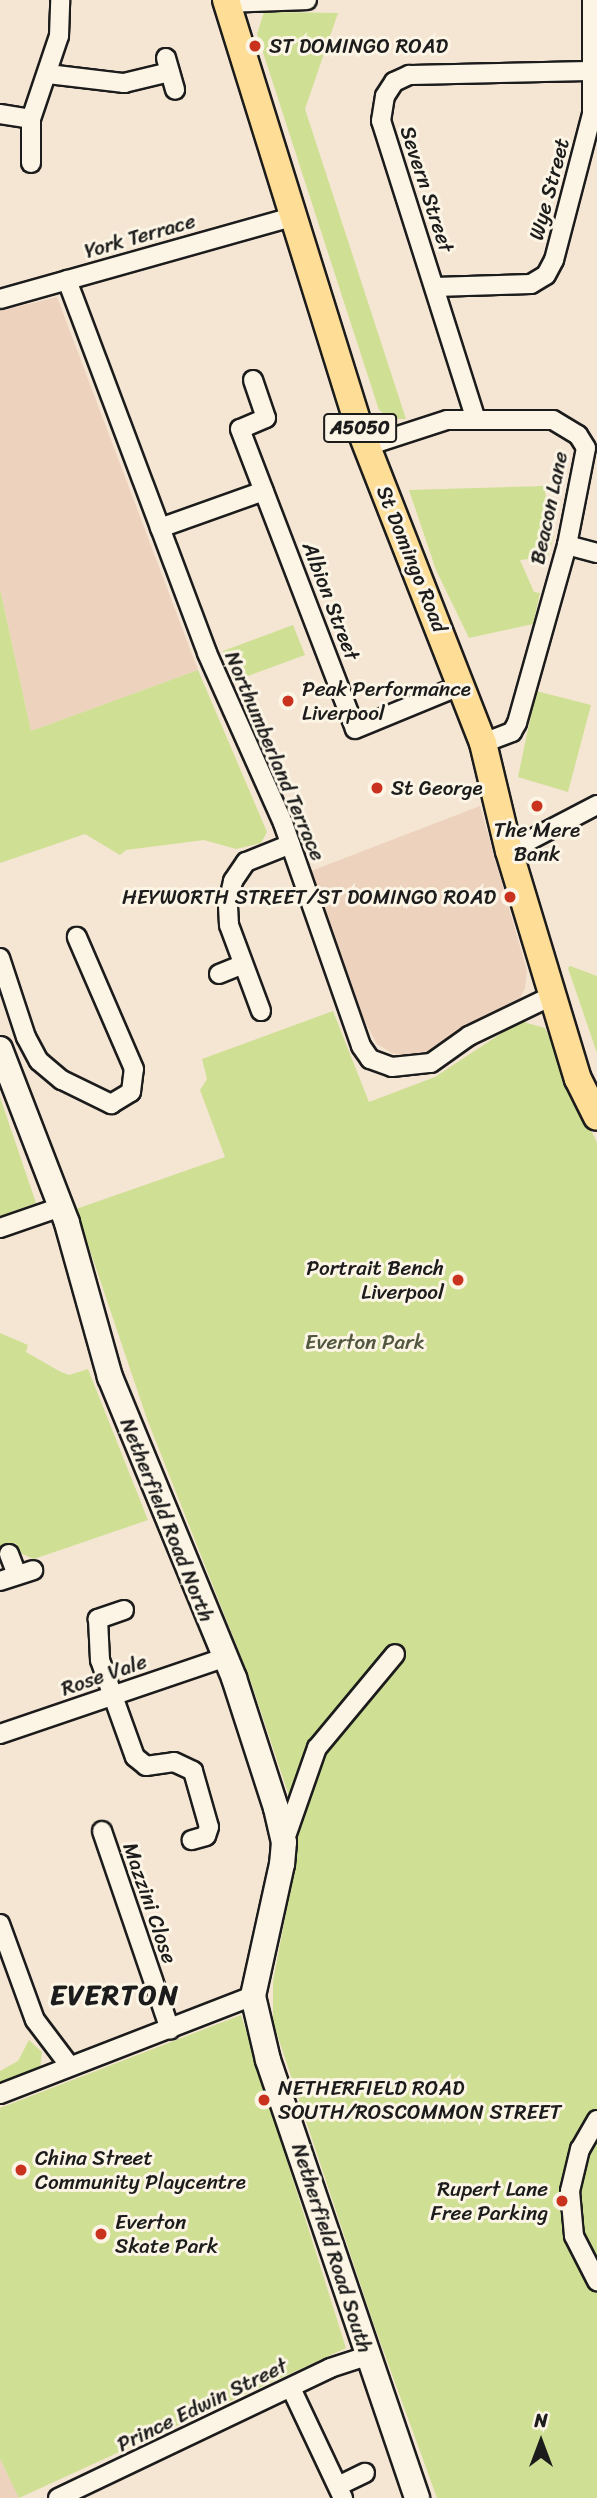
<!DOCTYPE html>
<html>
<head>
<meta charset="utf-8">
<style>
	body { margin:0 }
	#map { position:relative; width:597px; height:2498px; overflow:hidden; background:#f5e5d3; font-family:Sriracha,sans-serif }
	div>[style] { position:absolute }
	.built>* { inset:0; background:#edd2be }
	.green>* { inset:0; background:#cfe094 }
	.roads { filter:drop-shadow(2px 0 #1c1c1c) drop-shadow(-2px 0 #1c1c1c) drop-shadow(0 2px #1c1c1c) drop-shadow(0 -2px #1c1c1c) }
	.street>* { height:18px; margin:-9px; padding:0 9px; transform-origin:9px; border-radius:9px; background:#fcf5e5 }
	.secondary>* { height:24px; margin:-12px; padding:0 12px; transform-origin:12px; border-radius:12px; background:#fcf5e5 }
	.primary>* { height:26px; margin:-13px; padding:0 13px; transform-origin:13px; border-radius:13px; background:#fedd96 }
	.dots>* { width:19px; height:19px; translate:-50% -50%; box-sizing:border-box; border:4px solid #fcf5e5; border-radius:50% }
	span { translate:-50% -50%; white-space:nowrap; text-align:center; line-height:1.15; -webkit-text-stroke:6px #fcf5e5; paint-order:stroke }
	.shield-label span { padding:2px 5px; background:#fcf5e5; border:2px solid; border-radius:5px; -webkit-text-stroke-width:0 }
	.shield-label { font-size:19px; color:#1c1c1c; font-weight:700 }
	.poi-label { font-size:21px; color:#1c1c1c }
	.left { translate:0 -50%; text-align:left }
	.right { translate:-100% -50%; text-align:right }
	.street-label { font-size:21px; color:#1c1c1c }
	.park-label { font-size:21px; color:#525740 }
	.district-label { font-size:28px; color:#1c1c1c; font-weight:700; letter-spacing:2px }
	.north { position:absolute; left:506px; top:2407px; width:70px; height:70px; -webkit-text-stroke:5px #fcf5e5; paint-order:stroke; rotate:0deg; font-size:19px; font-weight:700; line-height:28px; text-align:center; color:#1c1c1c }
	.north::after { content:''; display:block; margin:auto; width:24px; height:32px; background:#1c1c1c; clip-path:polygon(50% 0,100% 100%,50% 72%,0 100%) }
</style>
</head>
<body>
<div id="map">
	<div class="built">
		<div style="clip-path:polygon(57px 297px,198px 670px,31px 731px,0 589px,0 311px)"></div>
		<div style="clip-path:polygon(480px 806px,527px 971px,525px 988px,520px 998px,476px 1021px,430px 1053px,410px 1057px,392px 1053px,377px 1044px,365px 1022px,311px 871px)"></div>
		<div style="clip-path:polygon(0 2459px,12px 2483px,19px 2498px,0 2498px)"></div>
	</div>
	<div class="green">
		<div style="clip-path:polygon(264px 12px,338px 13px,305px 109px,406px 419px,391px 419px,379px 410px,257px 34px)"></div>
		<div style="clip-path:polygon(545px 486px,548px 532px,554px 535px,548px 557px,520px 560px,534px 592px,540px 593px,533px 624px,469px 638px,436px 570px,409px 490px)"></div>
		<div style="clip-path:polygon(0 589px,31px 731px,198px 670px,267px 832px,261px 843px,236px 849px,204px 840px,126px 850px,120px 855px,85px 834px,0 863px)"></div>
		<div style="clip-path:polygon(293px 625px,305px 655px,234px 681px,223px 651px)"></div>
		<div style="clip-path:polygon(536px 691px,591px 705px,568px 792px,518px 777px)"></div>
		<div style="clip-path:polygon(570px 966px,597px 976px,597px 1053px,568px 968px)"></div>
		<div style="clip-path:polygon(333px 1011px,369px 1102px,435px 1077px,520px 1021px,545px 1028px,597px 1143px,597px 2498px,437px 2498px,373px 2322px,273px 2022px,273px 1981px,297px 1855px,288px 1793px,251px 1682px,147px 1419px,76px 1209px,225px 1157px,200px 1090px,207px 1079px,202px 1059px)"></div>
		<div style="clip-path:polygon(0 1097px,36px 1203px,0 1216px)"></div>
		<div style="clip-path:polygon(0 1333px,28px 1345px,26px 1352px,59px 1371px,69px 1375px,88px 1369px,148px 1520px,34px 1559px,20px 1553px,16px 1543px,0 1548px)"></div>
		<div style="clip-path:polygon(241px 2015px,346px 2348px,19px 2498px,0 2459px,0 2108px)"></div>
		<div style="clip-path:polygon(29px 2040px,42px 2052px,40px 2069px,0 2084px,0 2071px,18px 2061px)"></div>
	</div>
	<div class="roads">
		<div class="street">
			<div style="left:227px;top:3px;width:80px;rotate:-2.1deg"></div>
			<div style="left:166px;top:58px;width:33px;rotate:74deg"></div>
			<div style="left:48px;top:74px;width:77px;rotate:6.8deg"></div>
			<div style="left:124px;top:83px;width:47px;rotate:-13.4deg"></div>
			<div style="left:0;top:114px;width:31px;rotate:9deg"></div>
			<div style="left:31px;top:163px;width:44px;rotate:-90deg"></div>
			<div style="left:31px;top:119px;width:88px;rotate:-71.4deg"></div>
			<div style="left:59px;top:36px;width:36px;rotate:-88deg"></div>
			<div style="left:67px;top:280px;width:398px;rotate:69.4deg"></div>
			<div style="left:207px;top:653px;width:186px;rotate:65.9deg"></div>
			<div style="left:283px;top:823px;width:236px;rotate:70.7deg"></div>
			<div style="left:361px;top:1046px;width:16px;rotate:55deg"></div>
			<div style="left:370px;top:1059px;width:23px;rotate:20deg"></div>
			<div style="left:392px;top:1067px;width:39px;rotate:-6deg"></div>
			<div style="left:431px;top:1063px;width:47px;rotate:-35.4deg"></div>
			<div style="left:469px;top:1036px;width:94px;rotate:-25.8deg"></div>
			<div style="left:435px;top:287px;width:96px;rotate:-1.8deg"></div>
			<div style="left:531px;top:284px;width:17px;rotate:-31deg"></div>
			<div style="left:546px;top:275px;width:17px;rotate:-62deg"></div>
			<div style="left:554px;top:260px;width:151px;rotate:-75.4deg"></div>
			<div style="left:592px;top:114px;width:114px;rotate:-90deg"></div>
			<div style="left:0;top:299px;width:303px;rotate:-15.7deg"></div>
			<div style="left:253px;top:380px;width:40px;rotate:71.1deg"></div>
			<div style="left:266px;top:418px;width:28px;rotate:157deg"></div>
			<div style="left:240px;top:429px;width:321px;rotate:69deg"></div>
			<div style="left:355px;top:729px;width:116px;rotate:-22.4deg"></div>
			<div style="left:476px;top:420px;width:314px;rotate:-107.6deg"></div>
			<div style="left:381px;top:121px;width:25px;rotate:-81deg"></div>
			<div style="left:385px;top:96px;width:17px;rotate:-57deg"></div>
			<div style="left:394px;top:82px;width:17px;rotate:-25deg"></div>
			<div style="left:409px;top:75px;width:181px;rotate:-1.3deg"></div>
			<div style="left:367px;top:446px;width:84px;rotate:-18deg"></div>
			<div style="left:447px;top:420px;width:106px"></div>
			<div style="left:553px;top:420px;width:29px;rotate:31deg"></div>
			<div style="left:578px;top:435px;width:15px;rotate:58deg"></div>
			<div style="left:586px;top:448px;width:99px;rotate:101.1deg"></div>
			<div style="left:567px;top:545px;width:185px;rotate:105.7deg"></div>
			<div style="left:517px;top:723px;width:10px;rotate:119deg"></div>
			<div style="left:512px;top:732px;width:31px;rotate:159deg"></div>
			<div style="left:160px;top:528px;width:110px;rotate:-19.6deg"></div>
			<div style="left:567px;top:545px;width:31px;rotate:15deg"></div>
			<div style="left:509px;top:851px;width:99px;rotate:-27.6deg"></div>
			<div style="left:0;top:958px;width:83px;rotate:71.8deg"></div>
			<div style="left:26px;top:1037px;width:27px;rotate:62deg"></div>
			<div style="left:39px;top:1061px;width:30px;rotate:40deg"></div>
			<div style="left:62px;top:1080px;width:55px;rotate:26.1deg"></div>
			<div style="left:111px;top:1104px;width:23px;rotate:-31deg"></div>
			<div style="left:131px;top:1092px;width:23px;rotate:-83deg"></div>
			<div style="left:134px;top:1069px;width:144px;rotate:-113.4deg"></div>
			<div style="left:219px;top:974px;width:24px;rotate:-22deg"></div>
			<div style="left:261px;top:1011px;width:92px;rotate:-110.4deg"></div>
			<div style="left:229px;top:925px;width:22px;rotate:-93deg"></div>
			<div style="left:228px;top:903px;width:23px;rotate:-77deg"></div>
			<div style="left:233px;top:881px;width:23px;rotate:-56deg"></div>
			<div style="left:246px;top:862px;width:48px;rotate:-21.8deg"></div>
			<div style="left:0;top:1228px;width:65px;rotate:-19deg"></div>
			<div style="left:9px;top:1554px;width:22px;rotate:69deg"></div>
			<div style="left:0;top:1581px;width:35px;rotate:-18deg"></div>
			<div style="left:124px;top:1610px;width:28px;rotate:161deg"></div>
			<div style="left:98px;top:1619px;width:41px;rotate:87.2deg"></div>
			<div style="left:100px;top:1660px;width:103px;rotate:70.2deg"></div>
			<div style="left:135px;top:1757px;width:14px;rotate:39deg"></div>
			<div style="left:146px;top:1766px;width:28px;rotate:-8deg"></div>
			<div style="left:174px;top:1762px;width:21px;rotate:25deg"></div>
			<div style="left:193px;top:1771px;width:58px;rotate:74.1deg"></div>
			<div style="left:209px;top:1827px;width:9px;rotate:108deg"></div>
			<div style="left:206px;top:1836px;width:15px;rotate:164deg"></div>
			<div style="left:0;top:1734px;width:236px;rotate:-18.8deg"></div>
			<div style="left:102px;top:1831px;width:210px;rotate:71.1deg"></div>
			<div style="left:284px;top:1842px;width:100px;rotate:-70.7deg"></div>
			<div style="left:317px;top:1748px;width:122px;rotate:-50.3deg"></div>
			<div style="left:0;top:1924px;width:102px;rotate:70deg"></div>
			<div style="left:35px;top:2020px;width:56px;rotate:52.9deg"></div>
			<div style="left:0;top:2094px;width:271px;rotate:-21.2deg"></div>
			<div style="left:597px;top:2120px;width:34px;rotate:120deg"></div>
			<div style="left:580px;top:2149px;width:43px;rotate:103.4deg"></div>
			<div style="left:570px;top:2191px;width:45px;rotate:84.9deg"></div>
			<div style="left:574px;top:2236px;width:51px;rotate:62.9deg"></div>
			<div style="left:291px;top:2388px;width:122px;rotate:64.7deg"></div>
			<div style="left:338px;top:2486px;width:30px;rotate:-26deg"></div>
			<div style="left:58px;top:2498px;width:301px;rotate:-25.5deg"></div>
			<div style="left:330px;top:2368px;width:38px;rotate:-18deg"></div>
		</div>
		<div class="secondary">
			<div style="left:0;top:1049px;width:186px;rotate:68.9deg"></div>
			<div style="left:67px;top:1223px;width:160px;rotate:74.4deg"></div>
			<div style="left:110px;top:1377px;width:326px;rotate:67.6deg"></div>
			<div style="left:234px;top:1678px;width:137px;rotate:72.1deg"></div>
			<div style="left:276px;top:1808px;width:35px;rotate:77deg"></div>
			<div style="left:284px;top:1842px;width:22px;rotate:95deg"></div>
			<div style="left:282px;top:1864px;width:135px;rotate:102.4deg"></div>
			<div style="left:253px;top:1996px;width:66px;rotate:76.8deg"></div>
			<div style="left:268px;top:2060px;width:463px;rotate:71.2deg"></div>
		</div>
		<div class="primary">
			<div style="left:226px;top:0;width:449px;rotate:72.7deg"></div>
			<div style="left:360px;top:429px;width:337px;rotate:68.6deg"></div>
			<div style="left:483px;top:743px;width:111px;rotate:76.5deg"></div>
			<div style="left:509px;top:851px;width:238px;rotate:73.2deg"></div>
			<div style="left:578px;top:1079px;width:42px;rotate:63.4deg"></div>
		</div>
	</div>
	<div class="dots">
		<div style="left:255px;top:46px;background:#c8321e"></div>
		<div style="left:288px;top:701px;background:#c8321e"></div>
		<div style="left:377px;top:788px;background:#c8321e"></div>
		<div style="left:537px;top:806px;background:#c8321e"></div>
		<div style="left:510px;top:897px;background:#c8321e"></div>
		<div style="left:458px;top:1280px;background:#c8321e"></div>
		<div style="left:264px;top:2100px;background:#c8321e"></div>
		<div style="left:21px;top:2170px;background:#c8321e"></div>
		<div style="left:562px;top:2201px;background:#c8321e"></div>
		<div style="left:101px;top:2234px;background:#c8321e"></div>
	</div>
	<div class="shield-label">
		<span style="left:360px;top:428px">A5050</span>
	</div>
	<div class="poi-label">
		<span class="left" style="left:269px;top:46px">ST DOMINGO ROAD</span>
		<span class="left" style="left:302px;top:701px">Peak Performance<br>Liverpool</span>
		<span class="left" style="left:391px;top:788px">St George</span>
		<span style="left:537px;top:842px">The Mere<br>Bank</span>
		<span class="right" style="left:496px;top:897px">HEYWORTH STREET/ST DOMINGO ROAD</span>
		<span class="right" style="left:444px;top:1280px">Portrait Bench<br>Liverpool</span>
		<span class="left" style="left:278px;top:2100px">NETHERFIELD ROAD<br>SOUTH/ROSCOMMON STREET</span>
		<span class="left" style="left:35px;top:2170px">China Street<br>Community Playcentre</span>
		<span class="right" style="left:548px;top:2201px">Rupert Lane<br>Free Parking</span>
		<span class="left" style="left:115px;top:2234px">Everton<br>Skate Park</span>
	</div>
	<div class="street-label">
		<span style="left:427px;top:189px;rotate:72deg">Severn Street</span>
		<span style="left:549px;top:189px;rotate:-75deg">Wye Street</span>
		<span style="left:140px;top:236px;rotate:-16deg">York Terrace</span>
		<span style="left:549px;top:508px;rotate:-78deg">Beacon Lane</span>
		<span style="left:412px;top:559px;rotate:68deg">St Domingo Road</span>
		<span style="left:331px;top:601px;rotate:69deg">Albion Street</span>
		<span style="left:275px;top:756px;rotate:67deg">Northumberland Terrace</span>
		<span style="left:167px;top:1520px;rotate:68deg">Netherfield Road North</span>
		<span style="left:104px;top:1675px;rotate:-19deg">Rose Vale</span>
		<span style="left:150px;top:1903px;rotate:71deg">Mazzini Close</span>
		<span style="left:332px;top:2248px;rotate:72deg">Netherfield Road South</span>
		<span style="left:202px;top:2405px;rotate:-26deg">Prince Edwin Street</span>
	</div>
	<div class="park-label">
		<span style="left:365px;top:1342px">Everton Park</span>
	</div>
	<div class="district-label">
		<span style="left:115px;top:1995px">EVERTON</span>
	</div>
	<div class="north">N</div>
</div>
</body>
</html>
